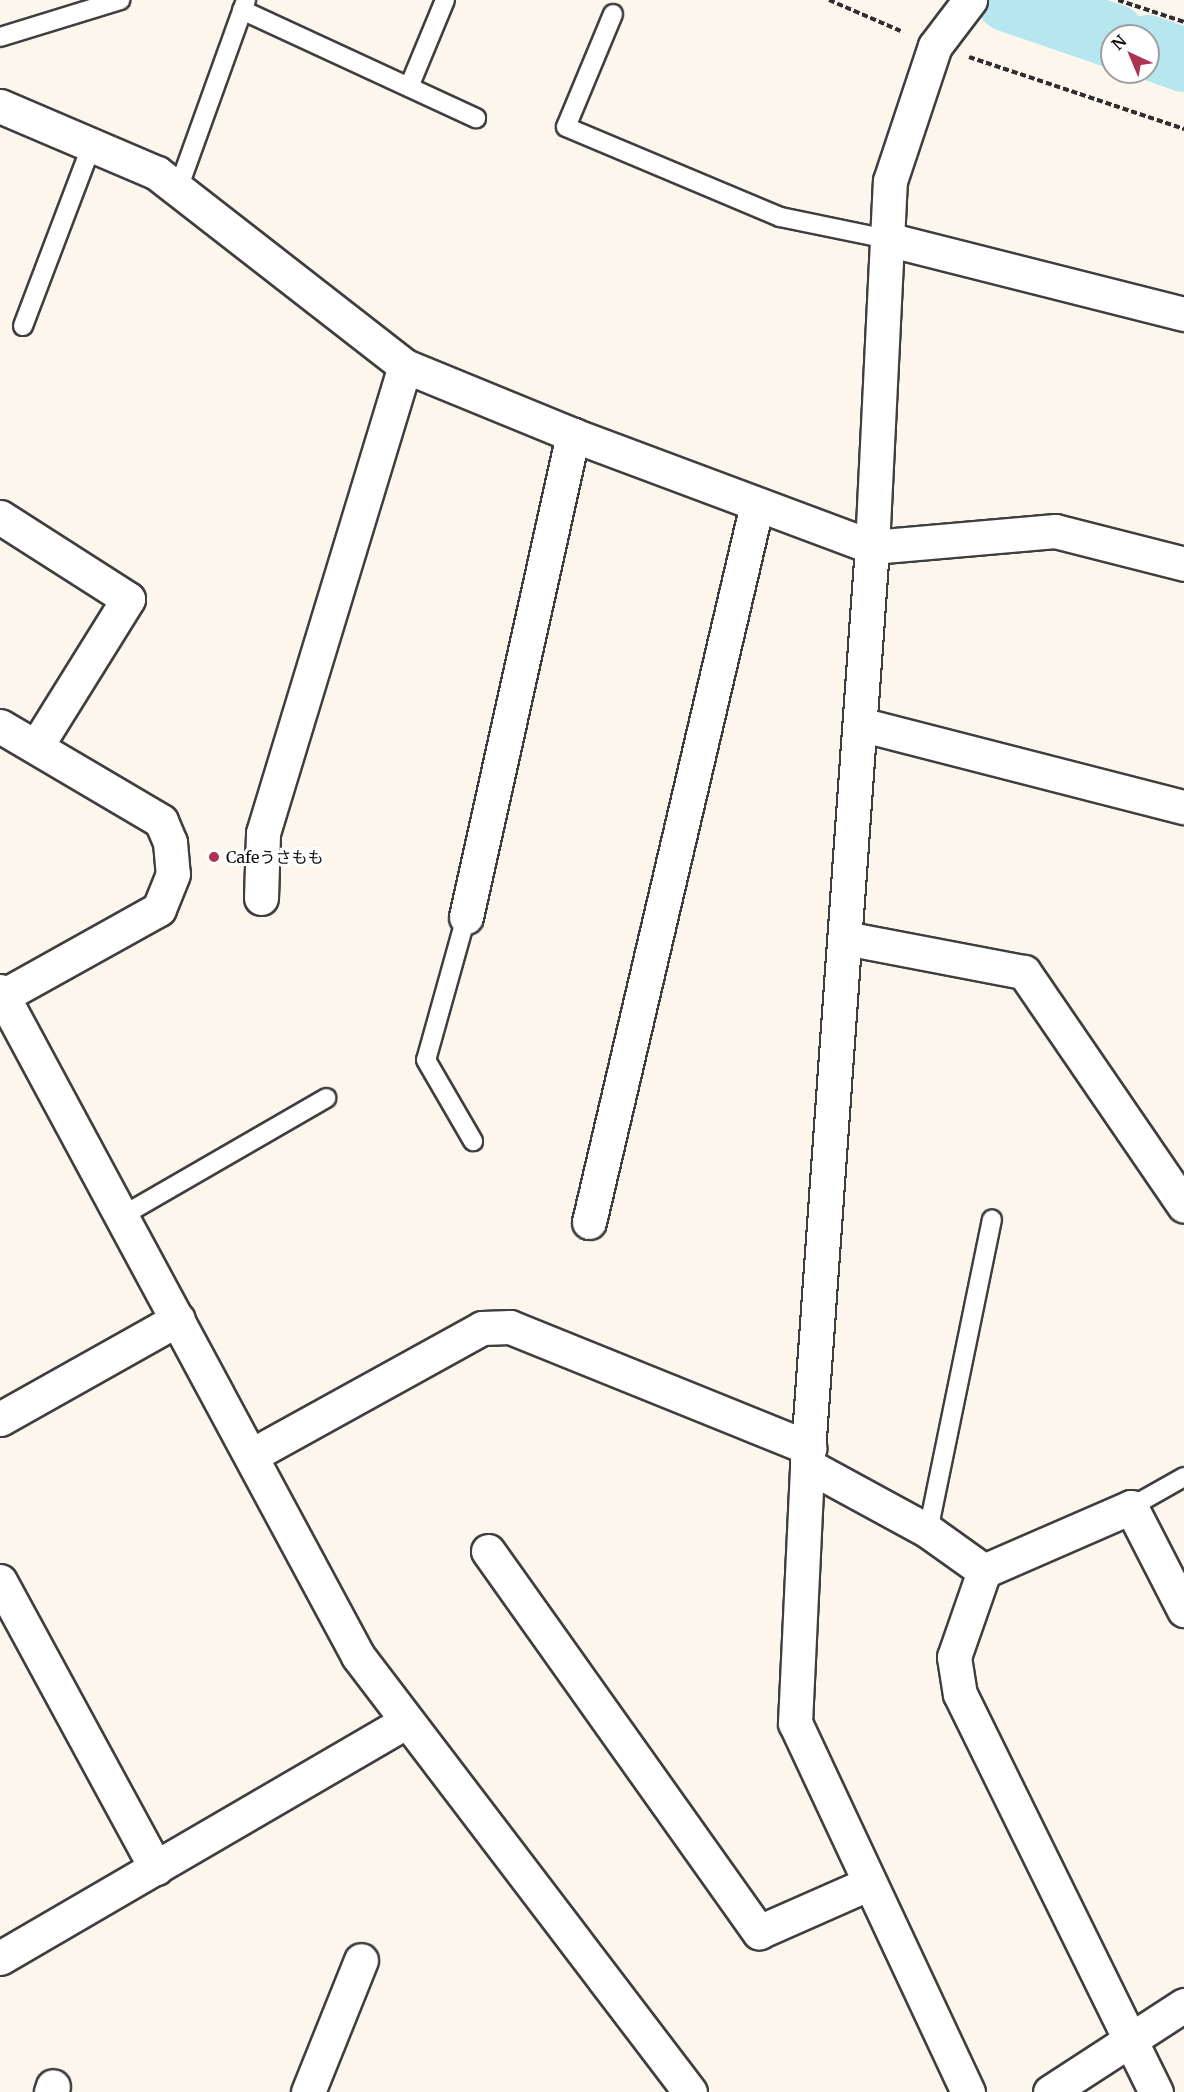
<!DOCTYPE html>
<html>
<head>
<meta charset="utf-8">
<style>
	body { margin:0 }
	#map { position:relative; width:1184px; height:2092px; overflow:hidden; background:#fdf6ed; font-family:Merriweather,"Noto Sans JP",serif }
	div>[style] { position:absolute }
	.river>* { height:64px; margin:-32px; padding:0 32px; transform-origin:32px; border-radius:32px; background:#b6e7f0 }
	.path>* { height:4px; margin-top:-2px; transform-origin:0; background:repeating-linear-gradient(90deg,#2e2e2e 0 6px,transparent 0 9px) }
	.roads { filter:drop-shadow(2px 0 #3f3f3f) drop-shadow(-2px 0 #3f3f3f) drop-shadow(0 2px #3f3f3f) drop-shadow(0 -2px #3f3f3f) }
	.service>* { height:18px; margin:-9px; padding:0 9px; transform-origin:9px; border-radius:9px; background:#fff }
	.minor>* { height:33px; margin:-16.5px; padding:0 16.5px; transform-origin:16.5px; border-radius:16.5px; background:#fff }
	.dots>* { width:16px; height:16px; translate:-50% -50%; box-sizing:border-box; border:3px solid #fff; border-radius:50% }
	span { translate:-50% -50%; white-space:nowrap; text-align:center; line-height:1.15; -webkit-text-stroke:6px #fff; paint-order:stroke }
	.poi-label { font-size:16px; color:#0c0c0c }
	.left { translate:0 -50%; text-align:left }
	.north { position:absolute; left:1100px; top:24px; width:60px; height:60px; box-sizing:border-box; background:#fff; border:2px solid #9e9e9e; border-radius:50%; rotate:316deg; font-size:16px; font-weight:700; line-height:24px; text-align:center; color:#0c0c0c }
	.north::after { content:''; display:block; margin:auto; width:21px; height:27px; background:#ae3253; clip-path:polygon(50% 0,100% 100%,50% 72%,0 100%) }
</style>
</head>
<body>
<div id="map">
	<div class="river">
		<div style="left:1008px;top:0;width:112px;rotate:18.8deg"></div>
		<div style="left:1148px;top:47px;width:38px;rotate:20deg"></div>
	</div>
	<div class="path">
		<div style="left:829px;top:0;width:81px;rotate:23.4deg"></div>
		<div style="left:1118px;top:0;width:70px;rotate:18.4deg"></div>
		<div style="left:969px;top:57px;width:227px;rotate:18.5deg"></div>
	</div>
	<div class="roads">
		<div class="service">
			<div style="left:242px;top:10px;width:258px;rotate:24.8deg"></div>
			<div style="left:613px;top:14px;width:122px;rotate:112.6deg"></div>
			<div style="left:566px;top:127px;width:232px;rotate:22.8deg"></div>
			<div style="left:780px;top:217px;width:109px;rotate:11.6deg"></div>
			<div style="left:0;top:37px;width:126px;rotate:-17.1deg"></div>
			<div style="left:409px;top:87px;width:94px;rotate:-67.5deg"></div>
			<div style="left:178px;top:189px;width:201px;rotate:-70.2deg"></div>
			<div style="left:23px;top:326px;width:195px;rotate:-69.2deg"></div>
			<div style="left:466px;top:917px;width:148px;rotate:105.6deg"></div>
			<div style="left:426px;top:1060px;width:94px;rotate:59.9deg"></div>
			<div style="left:122px;top:1216px;width:236px;rotate:-30deg"></div>
			<div style="left:1131px;top:1507px;width:61px;rotate:-29.5deg"></div>
			<div style="left:928px;top:1531px;width:318px;rotate:-78.4deg"></div>
		</div>
		<div class="minor">
			<div style="left:0;top:106px;width:171px;rotate:23.1deg"></div>
			<div style="left:157px;top:173px;width:314px;rotate:37.9deg"></div>
			<div style="left:405px;top:366px;width:182px;rotate:22.3deg"></div>
			<div style="left:573px;top:435px;width:319px;rotate:20.5deg"></div>
			<div style="left:872px;top:547px;width:184px;rotate:-5deg"></div>
			<div style="left:1055px;top:531px;width:133px;rotate:14.3deg"></div>
			<div style="left:887px;top:239px;width:306px;rotate:14.2deg"></div>
			<div style="left:0;top:517px;width:152px;rotate:32.6deg"></div>
			<div style="left:128px;top:599px;width:172px;rotate:121.9deg"></div>
			<div style="left:860px;top:724px;width:334px;rotate:14.4deg"></div>
			<div style="left:0;top:726px;width:187px;rotate:30.5deg"></div>
			<div style="left:161px;top:821px;width:23px;rotate:67deg"></div>
			<div style="left:170px;top:842px;width:32px;rotate:85deg"></div>
			<div style="left:173px;top:874px;width:38px;rotate:112deg"></div>
			<div style="left:159px;top:909px;width:179px;rotate:150.9deg"></div>
			<div style="left:261px;top:898px;width:65px;rotate:-88.2deg"></div>
			<div style="left:263px;top:833px;width:488px;rotate:-73.1deg"></div>
			<div style="left:466px;top:917px;width:494px;rotate:-77.5deg"></div>
			<div style="left:845px;top:938px;width:182px;rotate:10.8deg"></div>
			<div style="left:1024px;top:972px;width:283px;rotate:55.6deg"></div>
			<div style="left:0;top:991px;width:755px;rotate:61.7deg"></div>
			<div style="left:358px;top:1656px;width:548px;rotate:52.71deg"></div>
			<div style="left:589px;top:1222px;width:737px;rotate:-76.83deg"></div>
			<div style="left:0;top:1419px;width:204px;rotate:-29.3deg"></div>
			<div style="left:252px;top:1455px;width:263px;rotate:-28.9deg"></div>
			<div style="left:482px;top:1328px;width:28px;rotate:-2deg"></div>
			<div style="left:510px;top:1327px;width:323px;rotate:22deg"></div>
			<div style="left:807px;top:1465px;width:138px;rotate:28.6deg"></div>
			<div style="left:928px;top:1531px;width:69px;rotate:35.5deg"></div>
			<div style="left:984px;top:1571px;width:160px;rotate:-23.5deg"></div>
			<div style="left:1131px;top:1507px;width:116px;rotate:62.8deg"></div>
			<div style="left:488px;top:1551px;width:468px;rotate:54.6deg"></div>
			<div style="left:759px;top:1932px;width:121px;rotate:-23.8deg"></div>
			<div style="left:984px;top:1571px;width:91px;rotate:109.2deg"></div>
			<div style="left:954px;top:1657px;width:37px;rotate:81deg"></div>
			<div style="left:960px;top:1694px;width:444px;rotate:63.8deg"></div>
			<div style="left:0;top:1581px;width:327px;rotate:61.5deg"></div>
			<div style="left:0;top:1958px;width:469px;rotate:-30.2deg"></div>
			<div style="left:51px;top:2092px;width:6px;rotate:-72deg"></div>
			<div style="left:308px;top:2092px;width:142px;rotate:-68.1deg"></div>
			<div style="left:968px;top:2092px;width:408px;rotate:-115.1deg"></div>
			<div style="left:795px;top:1723px;width:258px;rotate:-87.3deg"></div>
			<div style="left:807px;top:1465px;width:920px;rotate:-85.95deg"></div>
			<div style="left:872px;top:547px;width:366px;rotate:-87.2deg"></div>
			<div style="left:890px;top:181px;width:142px;rotate:-71.6deg"></div>
			<div style="left:935px;top:46px;width:58px;rotate:-52.7deg"></div>
			<div style="left:1050px;top:2092px;width:160px;rotate:-33deg"></div>
		</div>
	</div>
	<div class="dots">
		<div style="left:214px;top:857px;background:#ae3253"></div>
	</div>
	<div class="poi-label">
		<span class="left" style="left:226px;top:857px">Cafeうさもも</span>
	</div>
	<div class="north">N</div>
</div>
</body>
</html>
